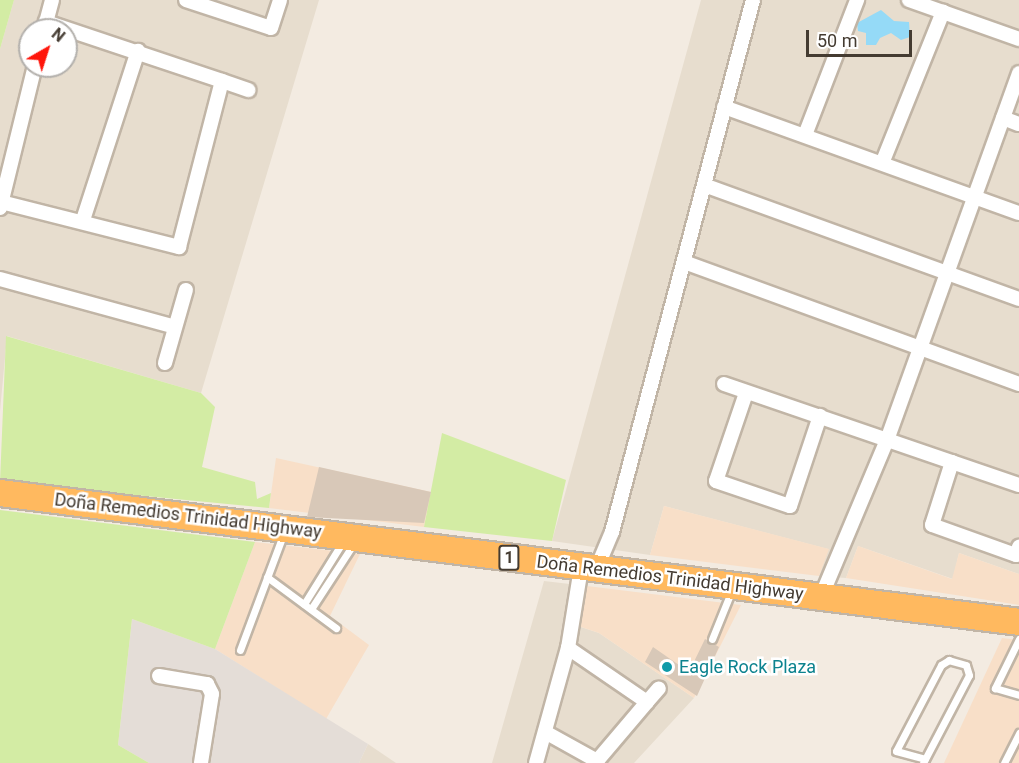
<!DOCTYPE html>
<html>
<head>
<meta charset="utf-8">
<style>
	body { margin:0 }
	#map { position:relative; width:1019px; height:763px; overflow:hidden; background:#f3ebe1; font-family:Roboto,sans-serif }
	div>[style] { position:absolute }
	.residential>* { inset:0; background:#e7ddce }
	.commercial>* { inset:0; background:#f8dfc8 }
	.industrial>* { inset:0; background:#e4ddd7 }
	.green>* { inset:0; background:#d3eca4 }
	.water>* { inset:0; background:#95daf7 }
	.building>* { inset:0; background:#d8c8b8 }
	.roads { filter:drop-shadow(2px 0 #c1b5a6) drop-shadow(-2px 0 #c1b5a6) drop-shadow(0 2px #c1b5a6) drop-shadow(0 -2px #c1b5a6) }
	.lane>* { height:7px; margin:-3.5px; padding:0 3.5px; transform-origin:3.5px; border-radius:3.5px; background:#fff }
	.street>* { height:14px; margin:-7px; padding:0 7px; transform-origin:7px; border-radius:7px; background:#fff }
	.highway>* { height:26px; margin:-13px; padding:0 13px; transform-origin:13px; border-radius:13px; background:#ffb95f }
	.dots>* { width:16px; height:16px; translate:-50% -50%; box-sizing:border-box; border:3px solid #fff; border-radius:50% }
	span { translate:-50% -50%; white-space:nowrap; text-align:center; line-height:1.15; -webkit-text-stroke:5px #fff; paint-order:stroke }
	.shield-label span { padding:2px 4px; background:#fff; border:2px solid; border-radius:4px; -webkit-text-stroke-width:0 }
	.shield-label { font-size:16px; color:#443b31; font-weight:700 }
	.street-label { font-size:18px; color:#443b31 }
	.culture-label { font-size:18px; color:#0d838f }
	.left { translate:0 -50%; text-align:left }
	.north { position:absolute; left:18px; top:18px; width:60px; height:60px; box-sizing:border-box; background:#fff; border:2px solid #b4b1ad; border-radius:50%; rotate:39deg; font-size:16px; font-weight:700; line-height:24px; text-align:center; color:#443b31 }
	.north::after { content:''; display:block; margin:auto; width:21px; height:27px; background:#ff160b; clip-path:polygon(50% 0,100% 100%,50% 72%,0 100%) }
	.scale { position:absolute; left:806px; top:30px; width:106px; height:27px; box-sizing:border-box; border:3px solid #443b31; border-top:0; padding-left:8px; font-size:18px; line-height:21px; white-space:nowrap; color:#443b31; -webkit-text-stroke:4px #fff; paint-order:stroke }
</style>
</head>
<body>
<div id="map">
	<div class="residential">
		<div style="clip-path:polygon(evenodd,14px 0,319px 0,201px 393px,7px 336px,0 411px,0 49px,14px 0,30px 30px,66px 30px,66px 66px,30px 66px,30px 30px)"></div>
		<div style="clip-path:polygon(701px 0,1019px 0,1019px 574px,959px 553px,953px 579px,858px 546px,846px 578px,819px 576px,828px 549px,664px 506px,650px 555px,552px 541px)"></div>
		<div style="clip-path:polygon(544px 581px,587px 586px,578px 626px,599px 633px,694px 698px,634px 763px,492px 763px)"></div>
		<div style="clip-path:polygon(368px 744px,396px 763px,359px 763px)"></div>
	</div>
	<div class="commercial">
		<div style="clip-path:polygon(276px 458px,431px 492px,424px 527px,269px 508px)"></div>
		<div style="clip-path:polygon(664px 506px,829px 549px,819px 576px,650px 555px)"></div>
		<div style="clip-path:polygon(255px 542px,360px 554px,330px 616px,369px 645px,326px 719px,215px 649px)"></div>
		<div style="clip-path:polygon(858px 546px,952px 579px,959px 553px,1010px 571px,1019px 574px,1019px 605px,846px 578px)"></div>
		<div style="clip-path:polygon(587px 586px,741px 605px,694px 698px,599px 633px,578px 626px)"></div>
		<div style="clip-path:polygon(1002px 638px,1019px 640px,1019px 763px,944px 763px)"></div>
	</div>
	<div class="industrial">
		<div style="clip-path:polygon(132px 619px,215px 649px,368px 744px,359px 763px,149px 763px,118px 745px)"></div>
	</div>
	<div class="green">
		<div style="clip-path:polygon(0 0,14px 0,0 49px)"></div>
		<div style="clip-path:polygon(6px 336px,201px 393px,215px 407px,202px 467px,255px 482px,257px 499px,271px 493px,269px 508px,0 482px)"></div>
		<div style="clip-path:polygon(442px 433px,566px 480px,552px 541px,424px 527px)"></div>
		<div style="clip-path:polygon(0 510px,255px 542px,215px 649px,132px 619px,118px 745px,149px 763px,0 763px)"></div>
	</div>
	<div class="water">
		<div style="clip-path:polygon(881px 10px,894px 21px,909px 22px,910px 37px,901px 40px,891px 33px,880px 38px,876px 45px,866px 45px,866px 33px,858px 31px,857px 23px)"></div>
	</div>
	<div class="building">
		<div style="clip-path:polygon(319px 467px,431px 492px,424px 523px,307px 517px)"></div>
		<div style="clip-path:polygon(705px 639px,719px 647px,697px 696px,645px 662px,653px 647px,689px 672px)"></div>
	</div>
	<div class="roads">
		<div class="lane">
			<div style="left:267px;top:577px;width:86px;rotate:36.5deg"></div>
			<div style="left:304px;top:604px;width:72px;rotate:-58.1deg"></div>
			<div style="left:311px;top:609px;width:79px;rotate:-56.9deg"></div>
			<div style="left:712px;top:639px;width:51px;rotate:-68deg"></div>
			<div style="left:1019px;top:639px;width:55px;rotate:116.1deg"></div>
			<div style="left:995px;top:688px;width:25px;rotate:16deg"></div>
			<div style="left:240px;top:650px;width:123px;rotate:-69.5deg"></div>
			<div style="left:923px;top:763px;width:99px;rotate:-62.4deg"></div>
			<div style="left:969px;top:675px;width:10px;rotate:-107deg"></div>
			<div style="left:966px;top:665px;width:18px;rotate:-164deg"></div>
			<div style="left:949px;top:660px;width:9px;rotate:148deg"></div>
			<div style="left:941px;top:665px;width:97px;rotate:117.6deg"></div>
			<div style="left:896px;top:751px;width:30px;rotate:15deg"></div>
			<div style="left:1004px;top:763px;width:34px;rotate:-63deg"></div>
		</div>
		<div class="street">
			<div style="left:186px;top:0;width:89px;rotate:18.2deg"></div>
			<div style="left:271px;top:28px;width:29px;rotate:-72deg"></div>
			<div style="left:909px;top:0;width:117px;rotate:19.5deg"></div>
			<div style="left:44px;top:30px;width:31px;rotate:-75deg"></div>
			<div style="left:222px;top:81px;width:28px;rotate:19deg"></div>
			<div style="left:724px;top:107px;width:313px;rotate:19.8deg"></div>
			<div style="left:1003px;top:118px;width:17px;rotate:21deg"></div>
			<div style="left:805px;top:135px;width:145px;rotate:-68.9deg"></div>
			<div style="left:883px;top:161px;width:161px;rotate:-68.1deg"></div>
			<div style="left:704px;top:185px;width:335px;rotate:19.9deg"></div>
			<div style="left:1px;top:202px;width:184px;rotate:14.2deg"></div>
			<div style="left:179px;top:247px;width:171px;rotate:-75.5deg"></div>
			<div style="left:222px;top:81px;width:186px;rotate:-161.5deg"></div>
			<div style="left:0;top:208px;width:146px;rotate:-76.2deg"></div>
			<div style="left:83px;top:220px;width:178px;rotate:-72deg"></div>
			<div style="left:684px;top:262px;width:357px;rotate:20deg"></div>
			<div style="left:0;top:279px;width:181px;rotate:15.3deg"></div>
			<div style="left:165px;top:363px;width:76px;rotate:-74deg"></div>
			<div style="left:724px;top:384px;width:312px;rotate:18.9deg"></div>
			<div style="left:746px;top:393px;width:93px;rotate:108.8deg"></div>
			<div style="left:716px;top:481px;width:78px;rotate:18.7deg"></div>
			<div style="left:790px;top:506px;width:95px;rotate:-71.6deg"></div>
			<div style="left:952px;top:462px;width:66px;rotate:107.6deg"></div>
			<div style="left:932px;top:525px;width:89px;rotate:19.7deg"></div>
			<div style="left:1016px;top:555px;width:9px;rotate:-69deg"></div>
			<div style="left:596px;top:570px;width:41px;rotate:-67.2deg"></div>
			<div style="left:612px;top:532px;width:550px;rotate:-75.16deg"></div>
			<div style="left:821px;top:597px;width:170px;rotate:-67.2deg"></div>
			<div style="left:887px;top:440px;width:390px;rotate:-70.2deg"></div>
			<div style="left:159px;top:676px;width:49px;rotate:9.5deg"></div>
			<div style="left:207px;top:684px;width:11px;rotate:63deg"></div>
			<div style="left:212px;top:694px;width:70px;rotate:99.1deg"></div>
			<div style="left:647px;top:702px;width:18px;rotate:-49deg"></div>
			<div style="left:545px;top:732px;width:60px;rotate:29.1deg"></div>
			<div style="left:597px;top:761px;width:77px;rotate:-49.7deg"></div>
			<div style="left:647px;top:702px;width:96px;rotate:-145.6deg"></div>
			<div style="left:536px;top:763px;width:119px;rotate:-74.5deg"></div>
			<div style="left:568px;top:648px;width:81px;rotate:-80.8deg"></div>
		</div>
		<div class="highway">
			<div style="left:0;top:493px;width:1027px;rotate:7.21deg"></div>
		</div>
	</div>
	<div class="dots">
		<div style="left:667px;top:667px;background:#0f9aa8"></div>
	</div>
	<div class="shield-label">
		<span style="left:509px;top:558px">1</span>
	</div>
	<div class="street-label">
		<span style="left:188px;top:516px;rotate:7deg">Doña Remedios Trinidad Highway</span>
		<span style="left:670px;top:578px;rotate:7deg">Doña Remedios Trinidad Highway</span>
	</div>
	<div class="culture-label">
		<span class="left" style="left:679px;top:667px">Eagle Rock Plaza</span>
	</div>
	<div class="north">N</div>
	<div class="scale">50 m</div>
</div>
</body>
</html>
